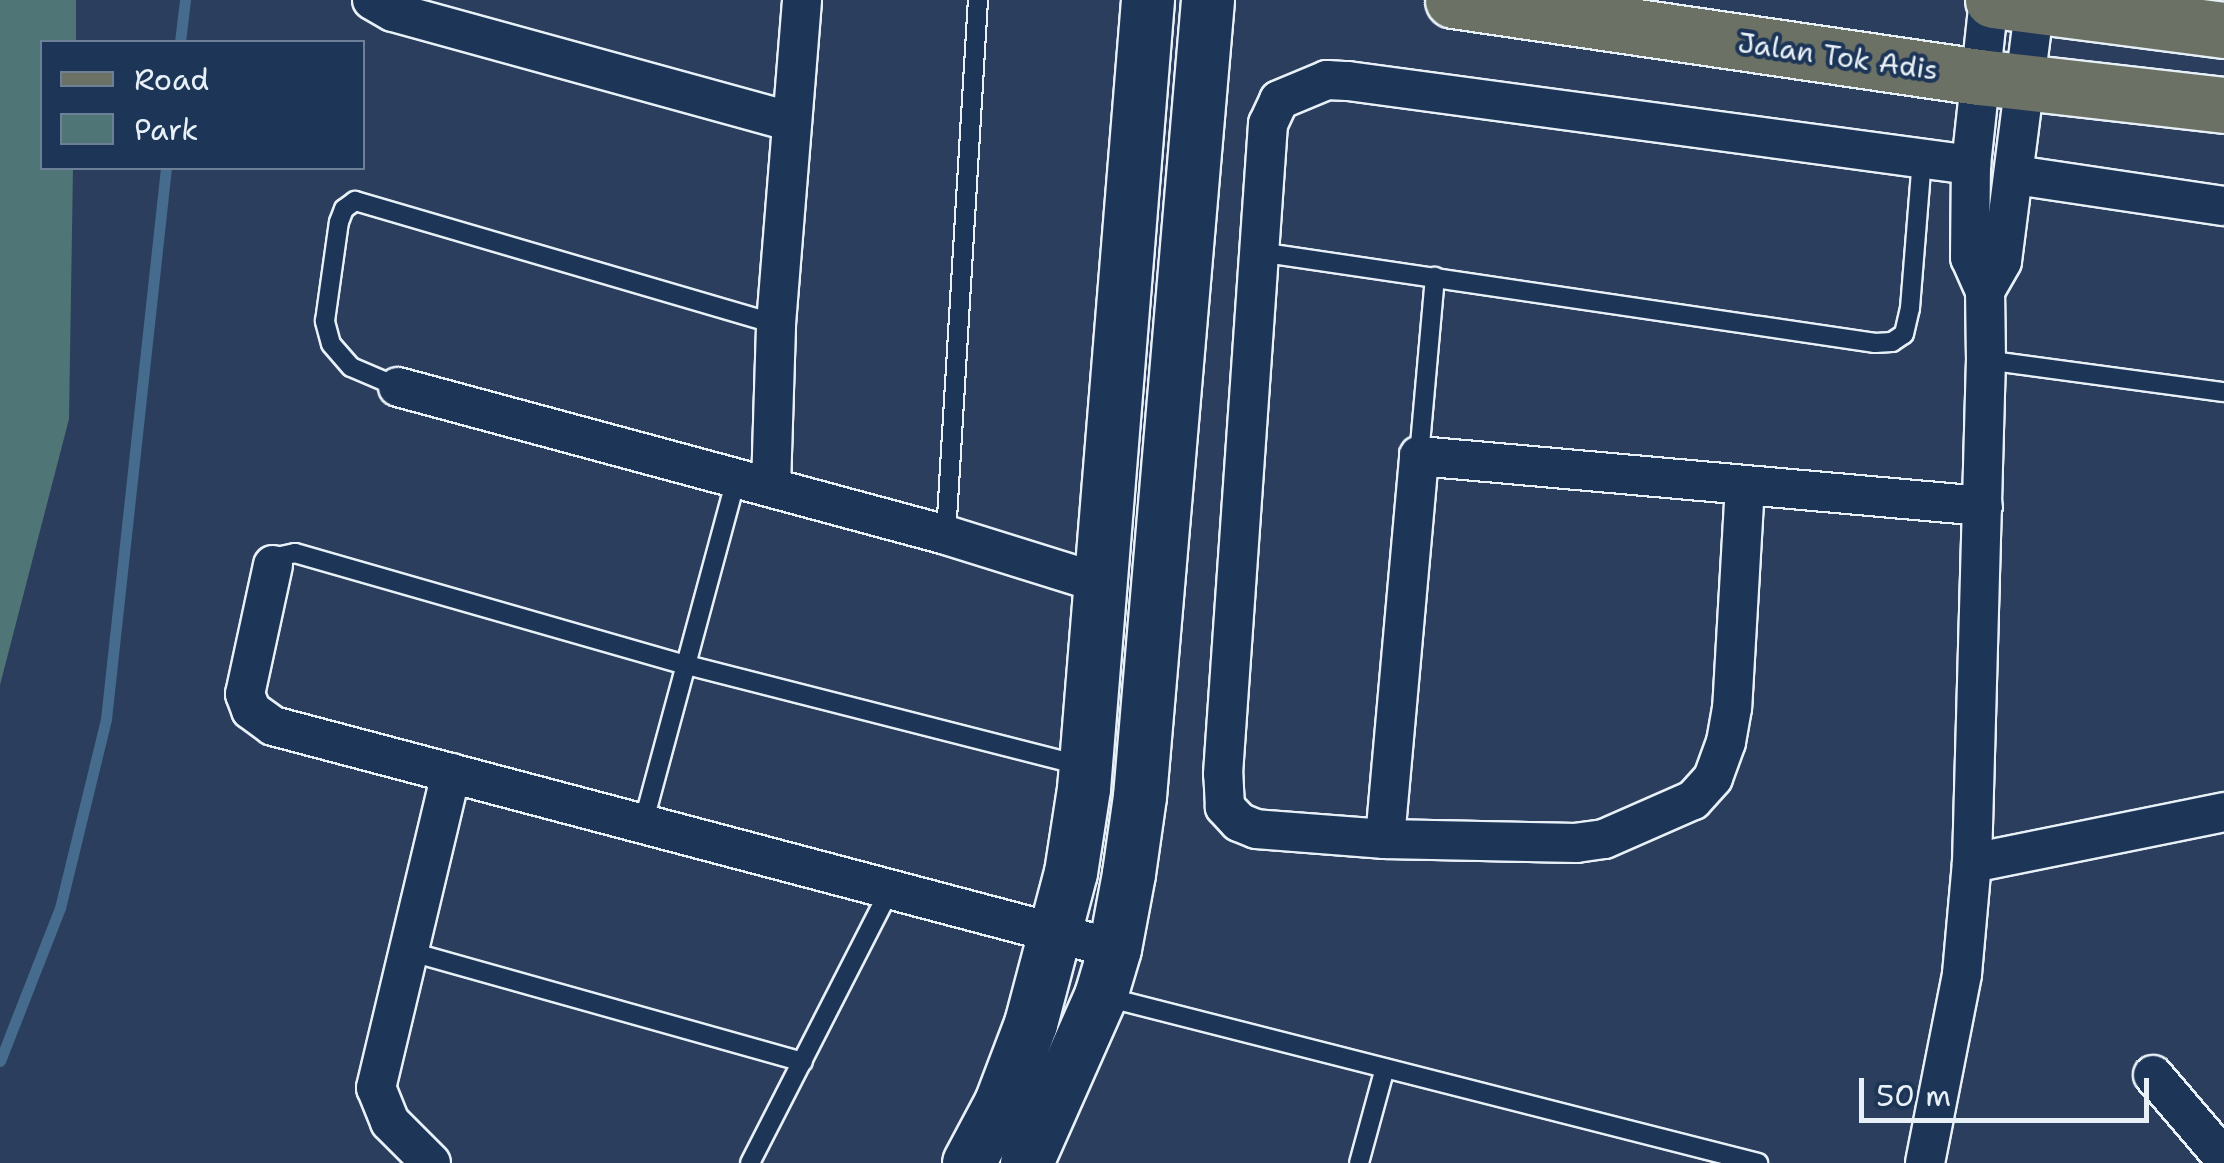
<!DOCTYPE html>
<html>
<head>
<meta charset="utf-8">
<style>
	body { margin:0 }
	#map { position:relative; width:2224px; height:1163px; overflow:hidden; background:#2c3e5d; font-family:"Shantell Sans",sans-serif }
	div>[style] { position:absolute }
	.green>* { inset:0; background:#4f7577 }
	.stream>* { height:11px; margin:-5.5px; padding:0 5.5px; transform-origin:5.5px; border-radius:5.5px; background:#456b8d }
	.roads { filter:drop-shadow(2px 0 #e8f1f8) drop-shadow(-2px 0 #e8f1f8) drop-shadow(0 2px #e8f1f8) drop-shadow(0 -2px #e8f1f8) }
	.lane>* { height:18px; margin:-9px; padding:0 9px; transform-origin:9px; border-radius:9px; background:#1d3557 }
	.street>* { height:38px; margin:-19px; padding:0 19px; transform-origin:19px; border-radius:19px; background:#1d3557 }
	.secondary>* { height:52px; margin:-26px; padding:0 26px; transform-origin:26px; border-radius:26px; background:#1d3557 }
	.primary>* { height:55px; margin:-27.5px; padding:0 27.5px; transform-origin:27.5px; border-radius:27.5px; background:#6b7165 }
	span { translate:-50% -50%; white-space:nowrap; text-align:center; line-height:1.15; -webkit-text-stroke:8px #1d3557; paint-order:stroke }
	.street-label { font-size:28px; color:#e8f1f8 }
	.legend { position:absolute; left:40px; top:40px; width:325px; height:130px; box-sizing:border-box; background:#1d3557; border:2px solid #6e8097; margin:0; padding:12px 18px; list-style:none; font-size:30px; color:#e8f1f8 }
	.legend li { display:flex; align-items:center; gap:20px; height:50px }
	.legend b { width:50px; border:2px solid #6e8097 }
	.scale { position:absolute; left:1859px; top:1078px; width:290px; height:45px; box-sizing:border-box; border:5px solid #e8f1f8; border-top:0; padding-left:12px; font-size:30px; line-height:35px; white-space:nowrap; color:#e8f1f8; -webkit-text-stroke:8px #1d3557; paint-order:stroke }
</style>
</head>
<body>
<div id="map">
	<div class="green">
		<div style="clip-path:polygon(0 0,76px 0,76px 42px,42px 42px,42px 168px,73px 168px,69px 419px,0 685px)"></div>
	</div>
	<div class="stream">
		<div style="left:180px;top:42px;width:42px;rotate:-83.2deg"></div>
		<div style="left:0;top:1061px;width:164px;rotate:-68.6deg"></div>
		<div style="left:60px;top:908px;width:195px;rotate:-76.3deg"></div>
		<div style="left:106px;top:719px;width:554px;rotate:-83.79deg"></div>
	</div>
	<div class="roads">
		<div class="lane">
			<div style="left:1259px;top:252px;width:623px;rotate:8.4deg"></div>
			<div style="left:1875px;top:343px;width:17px;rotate:-3deg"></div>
			<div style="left:1892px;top:342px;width:14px;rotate:-34deg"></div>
			<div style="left:1904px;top:334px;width:27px;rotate:-77deg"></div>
			<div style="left:1910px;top:308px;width:150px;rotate:-85.4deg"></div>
			<div style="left:1986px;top:360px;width:240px;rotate:7.7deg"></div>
			<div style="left:398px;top:387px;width:51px;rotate:-156.9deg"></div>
			<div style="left:351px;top:367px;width:30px;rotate:-131deg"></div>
			<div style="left:331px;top:344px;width:24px;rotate:-105deg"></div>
			<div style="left:325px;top:321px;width:100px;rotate:-82deg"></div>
			<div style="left:339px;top:222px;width:14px;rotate:-69deg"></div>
			<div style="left:344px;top:209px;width:14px;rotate:-36deg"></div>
			<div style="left:355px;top:201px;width:439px;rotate:16.3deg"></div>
			<div style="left:1419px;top:456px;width:180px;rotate:-84.9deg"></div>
			<div style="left:946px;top:535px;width:536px;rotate:-86.58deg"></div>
			<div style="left:273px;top:565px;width:12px;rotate:-48deg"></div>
			<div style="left:281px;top:556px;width:14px;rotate:-12deg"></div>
			<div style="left:295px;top:553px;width:404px;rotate:16deg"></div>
			<div style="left:683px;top:664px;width:410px;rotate:14.3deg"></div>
			<div style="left:643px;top:824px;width:356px;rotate:-74.9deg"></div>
			<div style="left:408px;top:951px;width:410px;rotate:15.7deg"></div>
			<div style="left:1106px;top:997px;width:673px;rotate:14.28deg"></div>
			<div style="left:750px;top:1163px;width:308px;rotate:-62.9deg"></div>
			<div style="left:1359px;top:1163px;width:98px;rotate:-74.7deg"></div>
		</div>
		<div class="street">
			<div style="left:372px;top:0;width:24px;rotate:30deg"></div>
			<div style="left:393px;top:12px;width:414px;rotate:15.4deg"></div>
			<div style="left:2016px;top:175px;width:210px;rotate:8.5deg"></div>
			<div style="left:1985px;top:291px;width:34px;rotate:-60deg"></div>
			<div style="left:2002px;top:261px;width:258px;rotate:-82.7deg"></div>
			<div style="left:398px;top:387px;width:568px;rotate:15.11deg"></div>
			<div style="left:946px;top:535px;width:161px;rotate:17.3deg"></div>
			<div style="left:1745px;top:485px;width:223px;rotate:93.3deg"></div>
			<div style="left:1732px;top:708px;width:35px;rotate:100deg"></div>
			<div style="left:1726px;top:742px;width:38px;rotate:110deg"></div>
			<div style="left:1713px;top:778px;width:30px;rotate:132deg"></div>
			<div style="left:1693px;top:800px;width:97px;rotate:156.3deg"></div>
			<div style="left:1604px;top:839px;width:28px;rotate:172deg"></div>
			<div style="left:1576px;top:843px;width:191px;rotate:-178.8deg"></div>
			<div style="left:1385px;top:839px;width:129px;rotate:-175.6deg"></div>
			<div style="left:1256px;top:829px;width:18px;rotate:-158deg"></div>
			<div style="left:1239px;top:822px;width:21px;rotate:-133deg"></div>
			<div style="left:1225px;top:807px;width:33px;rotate:-93deg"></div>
			<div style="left:1223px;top:774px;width:652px;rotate:-86.04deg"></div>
			<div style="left:1268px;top:124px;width:26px;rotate:-65deg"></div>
			<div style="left:1279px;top:100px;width:52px;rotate:-22.6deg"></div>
			<div style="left:1327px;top:80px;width:21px;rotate:3deg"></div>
			<div style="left:1348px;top:81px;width:629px;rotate:7.68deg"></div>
			<div style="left:771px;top:486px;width:162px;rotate:-88.2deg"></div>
			<div style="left:776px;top:324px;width:325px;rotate:-85.4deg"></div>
			<div style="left:273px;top:565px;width:132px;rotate:102.2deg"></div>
			<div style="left:245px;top:694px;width:17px;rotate:69deg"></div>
			<div style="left:251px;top:710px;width:27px;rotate:36deg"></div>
			<div style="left:273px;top:726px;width:871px;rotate:14.83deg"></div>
			<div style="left:1385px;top:839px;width:385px;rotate:-84.9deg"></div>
			<div style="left:1419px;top:456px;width:566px;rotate:5.07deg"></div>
			<div style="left:1972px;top:863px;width:257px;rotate:-11.4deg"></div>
			<div style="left:2153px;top:1075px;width:109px;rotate:49.5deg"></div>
			<div style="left:431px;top:1163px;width:58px;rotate:-135deg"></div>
			<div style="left:390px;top:1122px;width:37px;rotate:-112deg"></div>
			<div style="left:376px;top:1088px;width:324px;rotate:-76.6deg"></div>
			<div style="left:1925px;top:1163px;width:193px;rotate:-78.9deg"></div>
			<div style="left:1962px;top:974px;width:111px;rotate:-84.9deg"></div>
			<div style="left:1972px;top:863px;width:503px;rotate:-88.41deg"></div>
			<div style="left:1986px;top:360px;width:69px;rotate:-90.8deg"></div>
			<div style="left:1985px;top:291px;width:36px;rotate:-114deg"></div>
			<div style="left:1970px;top:258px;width:93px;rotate:-89.4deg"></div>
			<div style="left:1971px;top:165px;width:166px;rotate:-83.8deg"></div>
		</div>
		<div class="secondary">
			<div style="left:969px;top:1163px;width:68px;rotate:-61.9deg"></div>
			<div style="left:1001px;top:1103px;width:85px;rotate:-69.2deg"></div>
			<div style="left:1031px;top:1024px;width:156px;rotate:-75.2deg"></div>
			<div style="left:1071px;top:873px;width:85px;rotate:-81.2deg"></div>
			<div style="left:1084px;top:789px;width:792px;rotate:-85.36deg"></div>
			<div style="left:1027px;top:1163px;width:183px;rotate:-66.1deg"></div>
			<div style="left:1101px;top:996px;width:49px;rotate:-73.4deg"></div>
			<div style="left:1115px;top:949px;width:76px;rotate:-79.4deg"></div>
			<div style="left:1129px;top:874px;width:78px;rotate:-81.9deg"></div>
			<div style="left:1140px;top:797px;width:800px;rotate:-85.12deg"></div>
		</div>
		<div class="primary">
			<div style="left:1453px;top:0;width:532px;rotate:8.33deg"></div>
			<div style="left:1979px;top:77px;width:247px;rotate:6.5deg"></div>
			<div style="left:1993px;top:0;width:233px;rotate:7.4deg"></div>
		</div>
	</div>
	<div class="street-label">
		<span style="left:1838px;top:56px;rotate:8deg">Jalan Tok Adis</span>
	</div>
	<ul class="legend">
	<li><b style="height:12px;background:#6b7165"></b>Road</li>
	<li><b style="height:28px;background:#4f7577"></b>Park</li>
	</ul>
	<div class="scale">50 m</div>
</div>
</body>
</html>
